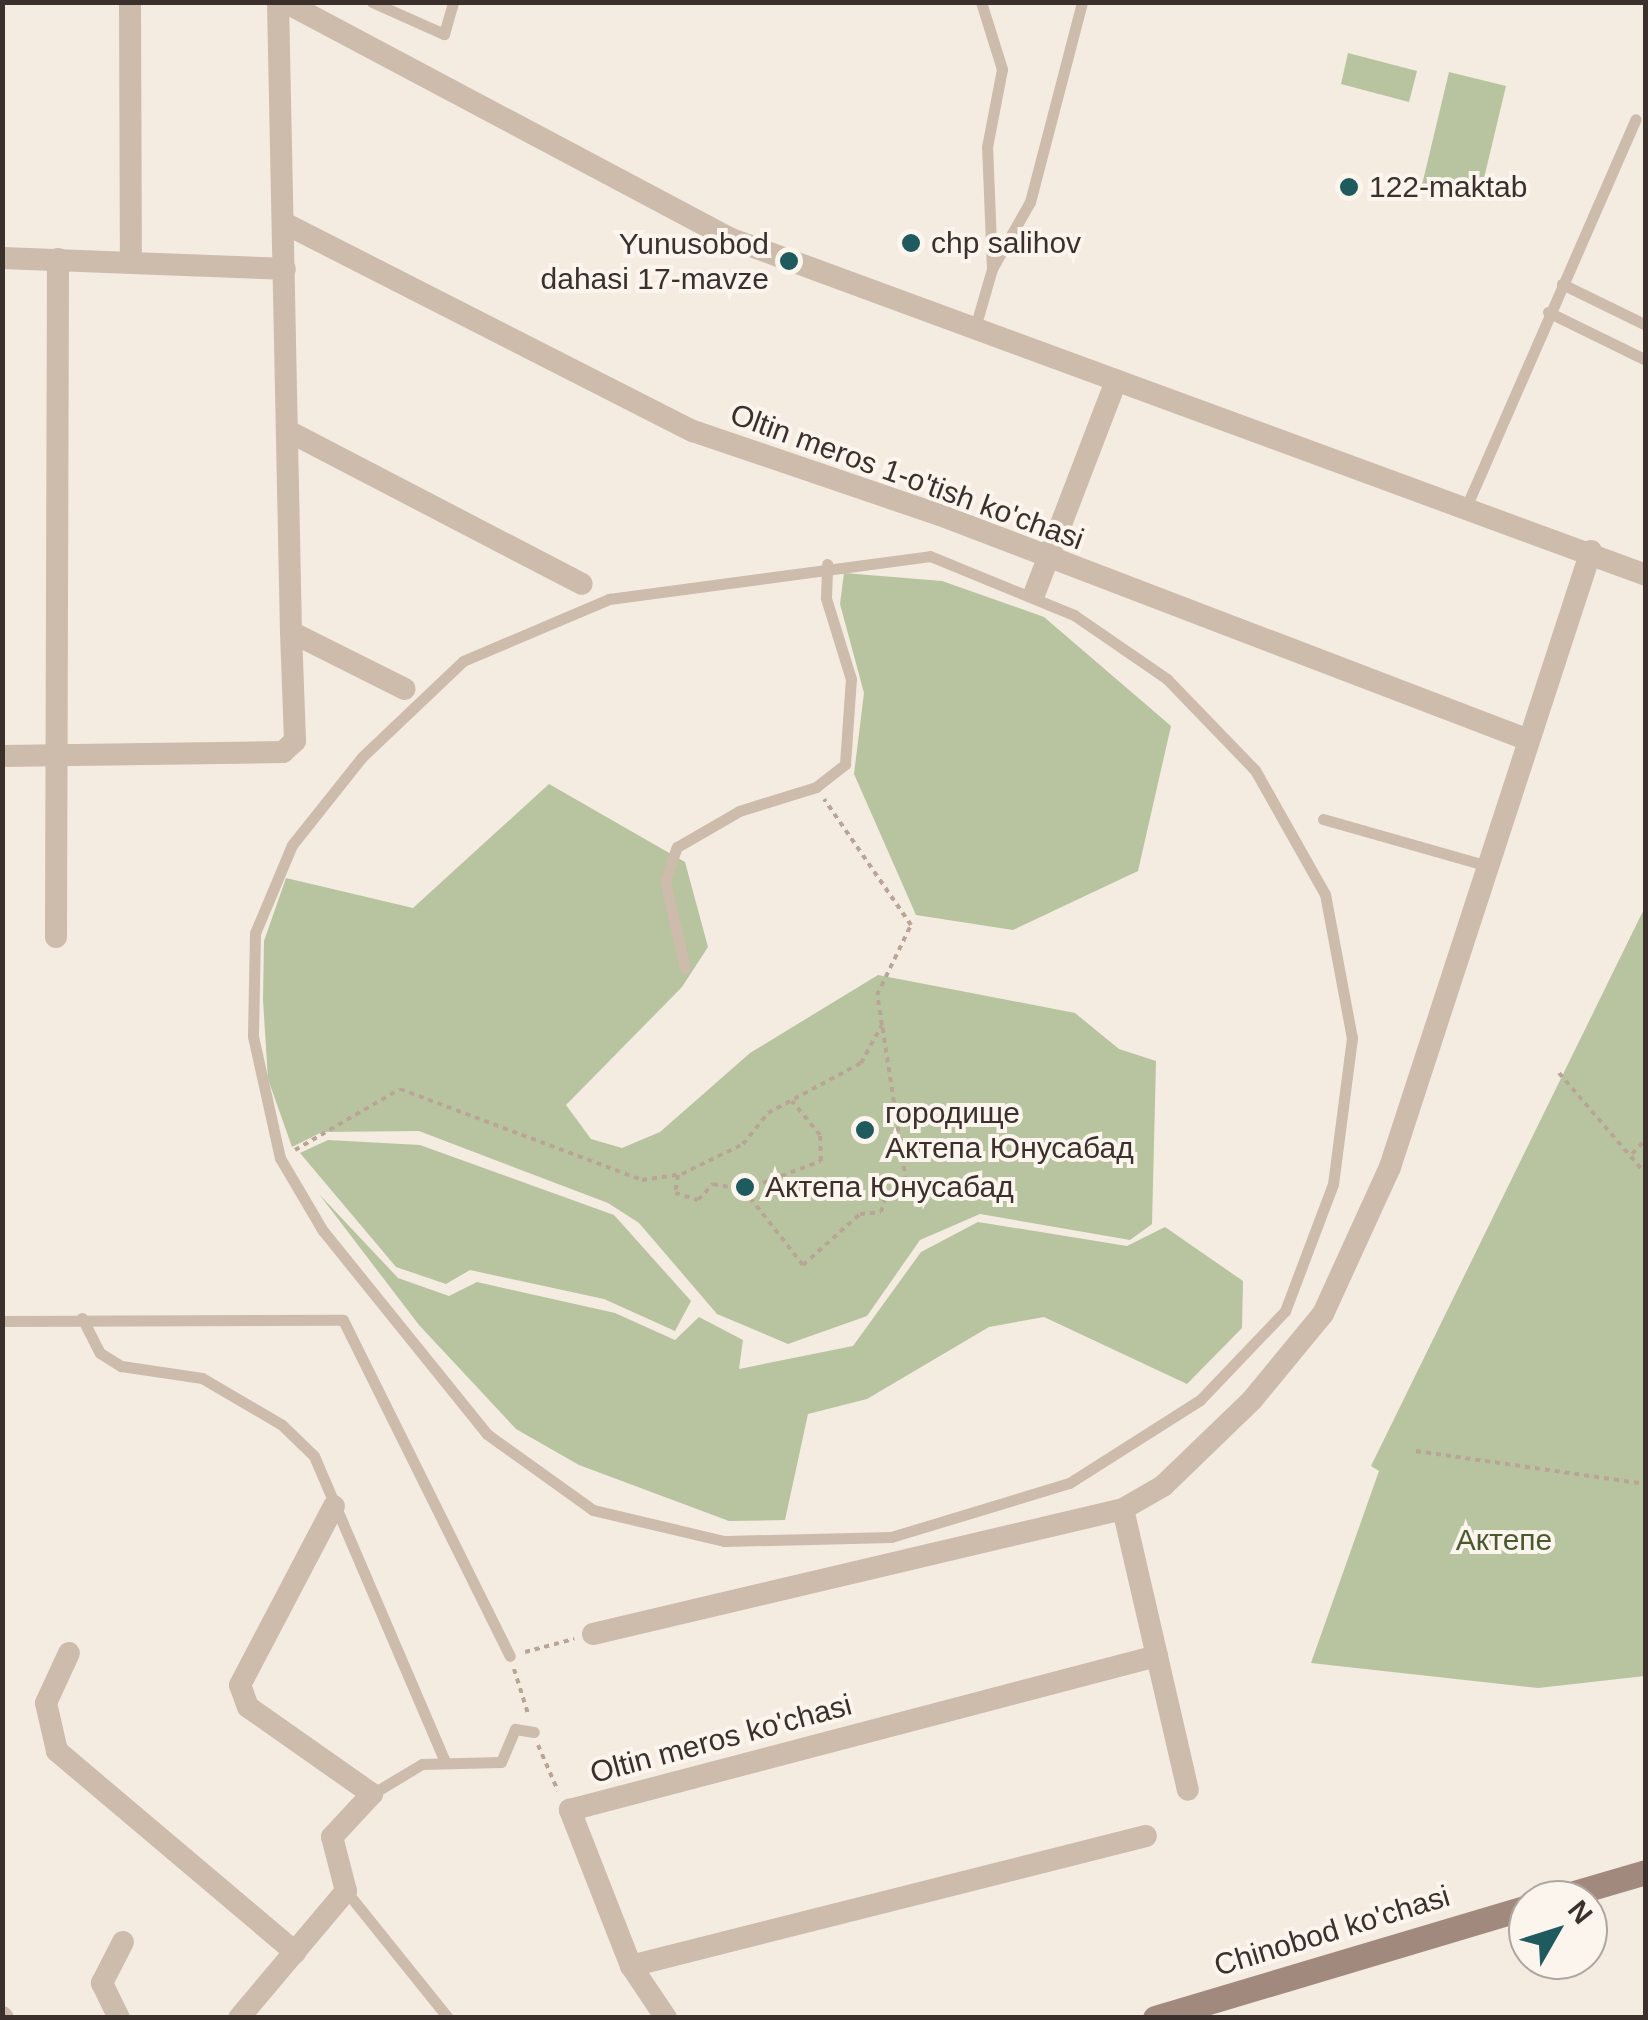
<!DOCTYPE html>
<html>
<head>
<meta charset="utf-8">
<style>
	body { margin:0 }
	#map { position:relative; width:1648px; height:2020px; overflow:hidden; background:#f4ebe1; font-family:Helvetica,sans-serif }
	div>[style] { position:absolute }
	.green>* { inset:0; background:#b8c4a0 }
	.path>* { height:4px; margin-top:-2px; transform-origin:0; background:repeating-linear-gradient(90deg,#b9a596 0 5px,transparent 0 10px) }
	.lane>* { height:11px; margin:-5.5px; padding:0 5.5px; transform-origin:5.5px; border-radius:5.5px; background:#cdbbac }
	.street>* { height:22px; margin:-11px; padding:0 11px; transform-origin:11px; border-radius:11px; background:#cdbbac }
	.secondary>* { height:25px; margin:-12.5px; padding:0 12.5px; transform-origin:12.5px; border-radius:12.5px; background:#a18a7d }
	.dots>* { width:28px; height:28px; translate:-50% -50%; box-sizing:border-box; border:5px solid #fbf5ee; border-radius:50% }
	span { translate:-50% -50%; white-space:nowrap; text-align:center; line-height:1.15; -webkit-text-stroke:8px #fbf5ee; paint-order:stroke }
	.poi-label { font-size:30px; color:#3b302b }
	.left { translate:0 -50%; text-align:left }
	.right { translate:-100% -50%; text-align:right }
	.street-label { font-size:30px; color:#3b302b }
	.park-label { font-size:30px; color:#4a5a2e }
	.frame { position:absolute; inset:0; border:5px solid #3b302b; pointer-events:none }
	.north { position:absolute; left:1508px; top:1880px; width:100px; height:100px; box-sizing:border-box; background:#fbf5ee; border:2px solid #aea6a0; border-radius:50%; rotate:51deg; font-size:28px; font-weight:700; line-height:40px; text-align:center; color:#3b302b }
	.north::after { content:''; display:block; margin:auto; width:35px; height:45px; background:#1f5a5e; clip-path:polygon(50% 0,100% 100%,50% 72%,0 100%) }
</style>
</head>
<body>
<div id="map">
	<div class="green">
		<div style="clip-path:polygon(1348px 53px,1417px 71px,1409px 102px,1341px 84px)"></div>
		<div style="clip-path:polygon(1449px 72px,1506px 86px,1479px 199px,1422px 185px)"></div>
		<div style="clip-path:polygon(844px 573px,942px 581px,1044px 617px,1171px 726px,1138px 871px,1013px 930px,916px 915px,854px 774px,864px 693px,840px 604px)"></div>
		<div style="clip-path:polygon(549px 784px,685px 862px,708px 947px,682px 987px,566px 1105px,591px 1139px,622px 1148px,660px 1132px,750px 1053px,878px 975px,1075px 1013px,1119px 1049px,1156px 1061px,1152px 1224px,1130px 1240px,980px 1214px,920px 1240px,867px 1316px,788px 1344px,717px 1314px,639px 1223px,608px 1203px,419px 1131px,322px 1132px,292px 1147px,268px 1079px,263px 1000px,264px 941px,286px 878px,413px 908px)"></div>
		<div style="clip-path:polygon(1645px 907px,1645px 1676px,1538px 1688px,1311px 1663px,1379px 1471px,1371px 1466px)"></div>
		<div style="clip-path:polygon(328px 1140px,420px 1145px,614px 1215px,691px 1301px,675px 1331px,604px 1299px,470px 1270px,446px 1284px,396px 1267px,300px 1153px)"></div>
		<div style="clip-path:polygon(319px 1194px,398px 1278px,449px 1296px,477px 1282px,615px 1313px,675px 1340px,699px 1317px,743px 1340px,739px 1369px,853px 1346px,921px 1252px,978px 1222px,1127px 1246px,1165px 1227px,1243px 1281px,1242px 1328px,1187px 1384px,1044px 1317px,989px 1327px,867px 1399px,808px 1414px,785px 1520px,729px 1521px,579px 1465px,516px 1429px,419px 1325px)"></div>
	</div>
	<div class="path">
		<div style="left:1559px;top:1073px;width:133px;rotate:49.3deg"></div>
		<div style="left:295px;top:1150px;width:121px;rotate:-30.2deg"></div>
		<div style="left:400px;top:1089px;width:259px;rotate:20.6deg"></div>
		<div style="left:642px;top:1180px;width:40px;rotate:-8.5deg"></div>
		<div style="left:682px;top:1174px;width:68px;rotate:-26.2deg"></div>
		<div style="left:743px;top:1144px;width:40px;rotate:-51deg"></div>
		<div style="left:768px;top:1113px;width:106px;rotate:-28.3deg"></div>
		<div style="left:861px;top:1063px;width:43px;rotate:-61.1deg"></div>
		<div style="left:882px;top:1025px;width:30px;rotate:-99deg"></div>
		<div style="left:877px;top:995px;width:78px;rotate:-64.1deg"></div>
		<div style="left:911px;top:925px;width:153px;rotate:-124.6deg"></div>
		<div style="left:1632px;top:1154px;width:21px;rotate:-47deg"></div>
		<div style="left:678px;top:1175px;width:18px;rotate:99deg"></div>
		<div style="left:675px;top:1193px;width:24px;rotate:17deg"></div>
		<div style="left:698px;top:1200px;width:22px;rotate:-47deg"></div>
		<div style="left:713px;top:1184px;width:32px;rotate:11deg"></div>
		<div style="left:744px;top:1190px;width:82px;rotate:-20.6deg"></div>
		<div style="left:821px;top:1161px;width:26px;rotate:-92deg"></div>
		<div style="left:820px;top:1135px;width:44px;rotate:-129.5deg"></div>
		<div style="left:744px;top:1190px;width:95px;rotate:51.8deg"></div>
		<div style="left:803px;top:1265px;width:76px;rotate:-41.8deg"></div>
		<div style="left:860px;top:1214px;width:21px;rotate:-5deg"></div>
		<div style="left:881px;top:1212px;width:18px;rotate:-74deg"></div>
		<div style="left:886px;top:1195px;width:24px;rotate:-35deg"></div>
		<div style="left:906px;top:1181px;width:158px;rotate:-98.7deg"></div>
		<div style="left:1416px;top:1451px;width:232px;rotate:8.2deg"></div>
		<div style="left:525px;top:1652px;width:51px;rotate:-14.9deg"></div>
		<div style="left:514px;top:1669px;width:50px;rotate:72.6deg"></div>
		<div style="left:538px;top:1745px;width:50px;rotate:66.5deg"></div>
	</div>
	<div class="lane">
		<div style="left:372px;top:2px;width:79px;rotate:24deg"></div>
		<div style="left:444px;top:34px;width:33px;rotate:-74deg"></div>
		<div style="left:993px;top:267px;width:75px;rotate:-60.4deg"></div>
		<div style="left:1030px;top:202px;width:207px;rotate:-75.4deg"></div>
		<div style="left:1562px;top:284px;width:93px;rotate:26deg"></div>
		<div style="left:1548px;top:312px;width:109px;rotate:26.1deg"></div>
		<div style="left:974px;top:331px;width:65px;rotate:-73.8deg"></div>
		<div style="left:992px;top:269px;width:122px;rotate:-92.3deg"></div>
		<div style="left:987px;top:147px;width:79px;rotate:-79.1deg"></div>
		<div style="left:1002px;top:69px;width:70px;rotate:-107.4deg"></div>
		<div style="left:1467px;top:505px;width:421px;rotate:-66.4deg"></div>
		<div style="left:930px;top:556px;width:156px;rotate:22.3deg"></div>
		<div style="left:1074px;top:615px;width:113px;rotate:34.5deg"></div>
		<div style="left:1167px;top:679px;width:127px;rotate:46deg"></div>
		<div style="left:1255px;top:770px;width:142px;rotate:60.6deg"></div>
		<div style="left:1325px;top:894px;width:147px;rotate:79.4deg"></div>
		<div style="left:1352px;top:1038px;width:147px;rotate:97.4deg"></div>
		<div style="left:1333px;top:1184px;width:136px;rotate:110.7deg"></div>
		<div style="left:1285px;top:1311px;width:123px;rotate:133.7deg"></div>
		<div style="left:1200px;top:1400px;width:155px;rotate:147.6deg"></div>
		<div style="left:1069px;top:1483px;width:186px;rotate:163.1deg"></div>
		<div style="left:891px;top:1537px;width:167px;rotate:178.6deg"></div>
		<div style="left:724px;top:1541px;width:135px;rotate:-166.7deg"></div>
		<div style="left:593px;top:1510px;width:130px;rotate:-144.4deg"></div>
		<div style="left:487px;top:1434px;width:261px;rotate:-128.9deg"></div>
		<div style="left:323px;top:1231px;width:85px;rotate:-120.5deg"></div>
		<div style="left:280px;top:1158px;width:125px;rotate:-102.5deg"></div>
		<div style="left:253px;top:1036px;width:103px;rotate:-88.9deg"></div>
		<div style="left:255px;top:933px;width:95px;rotate:-67.2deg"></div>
		<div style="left:292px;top:845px;width:112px;rotate:-51.5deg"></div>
		<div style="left:362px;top:757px;width:139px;rotate:-43.5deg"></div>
		<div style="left:463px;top:661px;width:159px;rotate:-23deg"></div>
		<div style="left:609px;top:599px;width:324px;rotate:-7.6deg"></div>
		<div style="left:1323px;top:819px;width:167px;rotate:15.9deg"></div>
		<div style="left:685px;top:968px;width:89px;rotate:-102.9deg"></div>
		<div style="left:665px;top:881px;width:36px;rotate:-71deg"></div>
		<div style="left:677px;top:847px;width:72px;rotate:-30.1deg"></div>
		<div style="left:739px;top:811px;width:81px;rotate:-17.3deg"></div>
		<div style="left:816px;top:787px;width:37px;rotate:-38deg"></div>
		<div style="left:845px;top:764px;width:85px;rotate:-86deg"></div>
		<div style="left:851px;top:679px;width:85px;rotate:-107.2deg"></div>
		<div style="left:826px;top:598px;width:34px;rotate:-88deg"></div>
		<div style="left:82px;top:1318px;width:39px;rotate:63deg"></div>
		<div style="left:100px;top:1353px;width:25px;rotate:32deg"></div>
		<div style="left:121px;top:1366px;width:82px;rotate:8.4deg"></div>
		<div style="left:202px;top:1378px;width:93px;rotate:30.4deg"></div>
		<div style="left:282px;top:1425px;width:45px;rotate:44.1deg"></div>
		<div style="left:314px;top:1456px;width:331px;rotate:66.8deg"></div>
		<div style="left:2px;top:1321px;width:341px;rotate:-0.2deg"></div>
		<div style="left:343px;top:1320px;width:375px;rotate:63.6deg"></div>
		<div style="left:372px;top:1794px;width:58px;rotate:-31deg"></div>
		<div style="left:422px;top:1764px;width:79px;rotate:-1.5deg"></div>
		<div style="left:501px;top:1762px;width:36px;rotate:-67deg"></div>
		<div style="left:515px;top:1729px;width:19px;rotate:9deg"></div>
		<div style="left:346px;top:1891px;width:163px;rotate:51.2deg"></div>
	</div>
	<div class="street">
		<div style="left:130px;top:2px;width:259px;rotate:89.8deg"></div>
		<div style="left:278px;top:2px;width:630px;rotate:88.82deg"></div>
		<div style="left:291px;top:632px;width:127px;rotate:26.6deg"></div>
		<div style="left:285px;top:2px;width:503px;rotate:27.99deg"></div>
		<div style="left:729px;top:238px;width:977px;rotate:20.18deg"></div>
		<div style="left:288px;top:225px;width:454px;rotate:27deg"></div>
		<div style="left:693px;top:431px;width:261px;rotate:18.8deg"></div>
		<div style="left:940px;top:515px;width:627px;rotate:20.92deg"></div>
		<div style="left:2px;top:258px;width:283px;rotate:2.2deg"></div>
		<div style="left:288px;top:431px;width:331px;rotate:27.5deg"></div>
		<div style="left:1035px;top:592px;width:223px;rotate:-69deg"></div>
		<div style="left:2px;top:756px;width:281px;rotate:-0.8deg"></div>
		<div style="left:283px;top:752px;width:16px;rotate:-43deg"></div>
		<div style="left:295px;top:741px;width:109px;rotate:-92.1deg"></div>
		<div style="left:56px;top:937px;width:678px;rotate:-89.83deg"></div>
		<div style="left:1123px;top:1509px;width:288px;rotate:77deg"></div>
		<div style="left:593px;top:1634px;width:545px;rotate:-13.27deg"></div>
		<div style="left:1123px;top:1509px;width:46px;rotate:-29.9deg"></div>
		<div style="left:1163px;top:1486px;width:124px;rotate:-44deg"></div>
		<div style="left:1252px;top:1400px;width:112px;rotate:-50.5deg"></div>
		<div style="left:1323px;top:1314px;width:162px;rotate:-65.5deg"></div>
		<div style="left:1390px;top:1167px;width:648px;rotate:-71.93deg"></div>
		<div style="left:69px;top:1653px;width:55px;rotate:114.7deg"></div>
		<div style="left:46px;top:1703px;width:49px;rotate:77.1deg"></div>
		<div style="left:57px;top:1751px;width:312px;rotate:40.2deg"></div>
		<div style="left:631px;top:1966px;width:531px;rotate:-14.17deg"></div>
		<div style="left:2px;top:2017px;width:1px;rotate:45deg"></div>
		<div style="left:119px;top:2018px;width:39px;rotate:-116deg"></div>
		<div style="left:102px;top:1983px;width:46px;rotate:-62.9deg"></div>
		<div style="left:239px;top:2018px;width:166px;rotate:-49.9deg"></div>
		<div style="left:346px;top:1891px;width:56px;rotate:-104.5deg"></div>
		<div style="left:332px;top:1837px;width:59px;rotate:-47.1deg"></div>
		<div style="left:372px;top:1794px;width:151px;rotate:-144.9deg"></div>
		<div style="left:248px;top:1707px;width:23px;rotate:-110deg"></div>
		<div style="left:240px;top:1685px;width:202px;rotate:-62.3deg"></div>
		<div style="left:666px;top:2018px;width:63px;rotate:-123.9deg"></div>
		<div style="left:631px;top:1966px;width:168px;rotate:-111.4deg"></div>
		<div style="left:570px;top:1810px;width:607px;rotate:-14.7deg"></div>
	</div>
	<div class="secondary">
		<div style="left:1550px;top:1900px;width:100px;rotate:-16.3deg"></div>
		<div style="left:1155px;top:2018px;width:389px;rotate:-16.6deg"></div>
	</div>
	<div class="dots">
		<div style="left:1349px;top:187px;background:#1f5a5e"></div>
		<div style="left:911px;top:243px;background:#1f5a5e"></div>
		<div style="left:789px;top:261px;background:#1f5a5e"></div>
		<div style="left:865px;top:1130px;background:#1f5a5e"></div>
		<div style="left:745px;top:1187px;background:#1f5a5e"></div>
	</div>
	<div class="poi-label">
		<span class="left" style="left:1369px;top:187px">122-maktab</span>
		<span class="left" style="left:931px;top:243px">chp salihov</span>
		<span class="right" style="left:769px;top:261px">Yunusobod<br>dahasi 17-mavze</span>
		<span class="left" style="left:885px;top:1130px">городище<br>Актепа Юнусабад</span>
		<span class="left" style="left:765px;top:1187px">Актепа Юнусабад</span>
	</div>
	<div class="street-label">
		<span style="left:907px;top:477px;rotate:20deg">Oltin meros 1-o'tish ko'chasi</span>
		<span style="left:721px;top:1739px;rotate:-15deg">Oltin meros ko'chasi</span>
		<span style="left:1332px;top:1931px;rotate:-17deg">Chinobod ko'chasi</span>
	</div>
	<div class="park-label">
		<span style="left:1504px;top:1540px">Актепе</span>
	</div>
	<div class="frame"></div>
	<div class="north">N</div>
</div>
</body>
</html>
